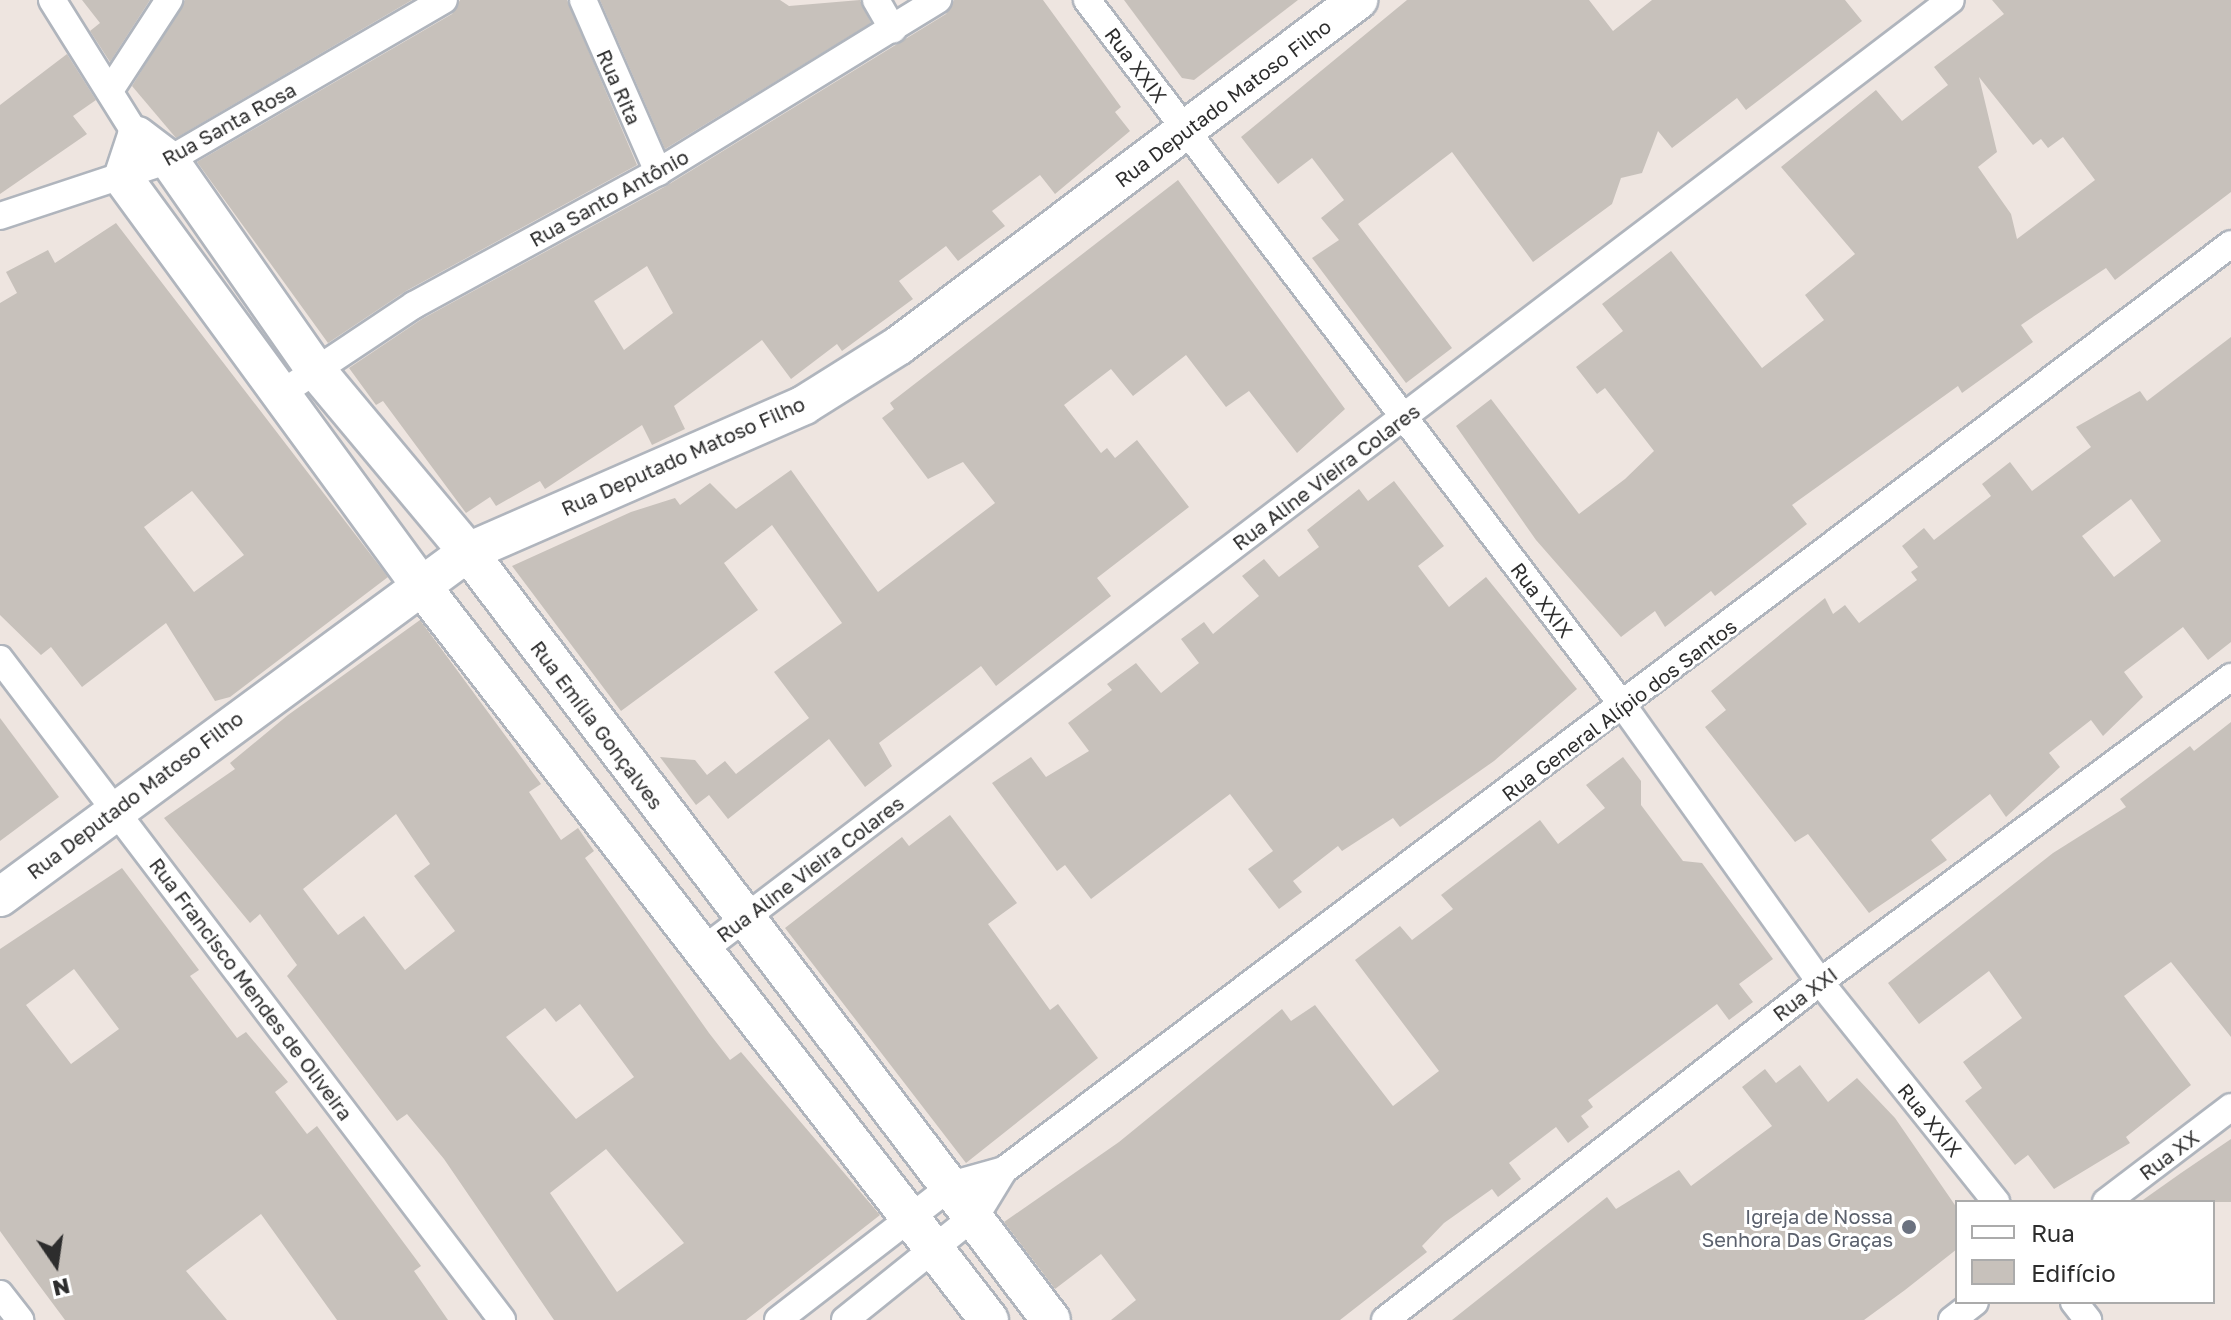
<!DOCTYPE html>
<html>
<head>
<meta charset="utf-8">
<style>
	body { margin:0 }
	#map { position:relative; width:2231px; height:1320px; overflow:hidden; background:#eee5e0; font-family:"Golos Text",sans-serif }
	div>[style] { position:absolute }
	.building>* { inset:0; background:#c7c1bb }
	.roads { filter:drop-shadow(2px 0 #b0b5bd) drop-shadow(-2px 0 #b0b5bd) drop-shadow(0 2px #b0b5bd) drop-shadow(0 -2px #b0b5bd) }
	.street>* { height:26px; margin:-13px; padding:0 13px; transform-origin:13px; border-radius:13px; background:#fff }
	.secondary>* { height:38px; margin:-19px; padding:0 19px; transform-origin:19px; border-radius:19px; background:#fff }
	.dots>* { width:22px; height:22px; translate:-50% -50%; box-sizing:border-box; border:4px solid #fff; border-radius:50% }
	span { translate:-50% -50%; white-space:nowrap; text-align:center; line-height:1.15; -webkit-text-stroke:6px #fff; paint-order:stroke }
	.street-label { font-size:20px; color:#2d2d2d }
	.worship-label { font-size:20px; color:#5b616d }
	.right { translate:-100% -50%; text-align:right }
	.legend { position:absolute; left:1955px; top:1200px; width:260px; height:104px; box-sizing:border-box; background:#fff; border:2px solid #ababab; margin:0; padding:10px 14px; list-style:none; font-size:24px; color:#2d2d2d }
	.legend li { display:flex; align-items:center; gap:16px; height:40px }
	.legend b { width:40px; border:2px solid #ababab }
	.north { position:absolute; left:16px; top:1224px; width:80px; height:80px; -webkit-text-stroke:6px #fff; paint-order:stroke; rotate:167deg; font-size:22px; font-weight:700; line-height:32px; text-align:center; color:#2d2d2d }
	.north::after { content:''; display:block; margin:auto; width:28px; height:36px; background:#2d2d2d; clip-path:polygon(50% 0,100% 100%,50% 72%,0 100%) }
</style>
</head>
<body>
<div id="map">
	<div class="building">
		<div style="clip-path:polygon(82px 0,150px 0,110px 62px,90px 31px,100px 23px)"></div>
		<div style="clip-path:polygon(185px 0,412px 0,176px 138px,132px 86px)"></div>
		<div style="clip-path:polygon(460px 0,567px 0,637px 165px,406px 291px,328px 343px,197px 162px,452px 14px)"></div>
		<div style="clip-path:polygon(600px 0,780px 0,789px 6px,860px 0,871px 23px,665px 149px)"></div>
		<div style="clip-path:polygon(evenodd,954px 0,1043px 0,1121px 107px,1115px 112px,1130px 131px,1055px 194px,1040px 175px,992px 211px,1005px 226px,958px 261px,946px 246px,899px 281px,913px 299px,842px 351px,837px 344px,791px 379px,762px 340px,674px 406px,685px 429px,652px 445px,642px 425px,545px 489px,540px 481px,496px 506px,490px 497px,466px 513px,383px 401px,376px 405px,349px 368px,422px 319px,666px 186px,946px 14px,954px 0,647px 266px,673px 313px,624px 350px,594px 301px,647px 266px)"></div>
		<div style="clip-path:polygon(1124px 0,1298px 0,1194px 80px,1182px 78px)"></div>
		<div style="clip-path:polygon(1407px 0,1589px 0,1613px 31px,1652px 0,1845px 0,1862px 21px,1746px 110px,1737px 98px,1672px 148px,1658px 131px,1642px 173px,1621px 178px,1612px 204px,1533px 262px,1452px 152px,1358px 224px,1452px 348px,1406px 383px,1312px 258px,1339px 240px,1321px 218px,1344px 200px,1312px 158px,1278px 184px,1241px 137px)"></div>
		<div style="clip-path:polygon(evenodd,1992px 0,2231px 0,2231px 192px,2115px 280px,2106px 268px,2021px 325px,2033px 342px,1962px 393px,1958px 386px,1792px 505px,1807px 524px,1715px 596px,1711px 591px,1665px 627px,1655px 611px,1621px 637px,1536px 540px,1456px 426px,1491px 399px,1579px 514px,1625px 479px,1654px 451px,1605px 388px,1597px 394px,1576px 367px,1623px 331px,1602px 304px,1671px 251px,1762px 368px,1824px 320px,1805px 295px,1855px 254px,1781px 167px,1876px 90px,1902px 121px,1948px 85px,1934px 67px,2004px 14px,1992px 0,1979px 77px,2033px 145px,2041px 139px,2048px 148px,2063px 137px,2095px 180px,2017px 239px,2011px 214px,1978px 167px,1997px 152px,1979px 77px)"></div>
		<div style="clip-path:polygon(67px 54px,96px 100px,73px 116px,87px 134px,0 194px,0 105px)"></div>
		<div style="clip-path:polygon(1178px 180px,1345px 409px,1297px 453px,1249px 391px,1226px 407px,1186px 355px,1133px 396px,1111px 369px,1064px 405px,1101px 453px,1107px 448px,1115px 458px,1137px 440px,1189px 507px,1097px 578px,1111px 596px,996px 686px,981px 666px,879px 743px,892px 766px,865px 787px,829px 739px,728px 819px,709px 795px,696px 805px,660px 757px,695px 760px,707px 775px,725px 761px,736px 774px,809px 718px,774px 672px,842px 623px,772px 525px,724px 563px,758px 610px,621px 711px,512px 566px,631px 512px,675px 498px,680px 505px,710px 483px,736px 509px,791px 470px,878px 592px,995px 503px,963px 462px,928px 479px,882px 418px,894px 409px,890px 403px)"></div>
		<div style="clip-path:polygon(evenodd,116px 223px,388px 577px,230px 697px,215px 701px,166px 623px,82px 687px,51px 647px,41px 655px,0 615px,0 303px,17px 293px,6px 272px,48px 250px,55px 263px,116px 223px,192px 491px,244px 555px,194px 592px,144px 527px,192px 491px)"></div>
		<div style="clip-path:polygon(evenodd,2231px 337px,2231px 642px,2208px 660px,2183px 627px,2124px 672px,2143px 697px,2103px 736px,2091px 720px,2049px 753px,2060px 767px,2006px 817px,1990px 794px,1931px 840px,1947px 860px,1869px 913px,1808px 834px,1795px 842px,1705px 727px,1726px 710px,1711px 691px,1825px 598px,1833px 614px,1845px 605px,1859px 623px,1917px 580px,1911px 572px,1918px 567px,1902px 546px,1924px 528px,1934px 540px,1991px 496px,1982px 484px,2010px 462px,2032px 491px,2091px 447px,2076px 427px,2140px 391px,2147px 401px,2231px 337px,2131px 499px,2161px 541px,2114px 577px,2082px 536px,2131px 499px)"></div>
		<div style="clip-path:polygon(1394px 481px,1444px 546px,1418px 566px,1449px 607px,1486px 577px,1577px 689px,1494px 761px,1400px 827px,1393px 818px,1342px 851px,1338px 846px,1293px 881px,1302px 892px,1279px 909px,1248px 869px,1273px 851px,1230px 794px,1091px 899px,1065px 865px,1057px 871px,992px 783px,1031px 757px,1046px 777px,1089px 751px,1068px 723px,1112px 690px,1107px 684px,1136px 663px,1161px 693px,1199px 663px,1181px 639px,1204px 622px,1213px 634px,1259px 596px,1242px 576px,1264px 559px,1279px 577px,1319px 547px,1307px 530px,1359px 489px,1368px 501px)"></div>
		<div style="clip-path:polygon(evenodd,420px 620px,541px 784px,529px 792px,561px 840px,578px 828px,594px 851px,585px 858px,709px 1033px,730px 1060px,741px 1052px,880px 1215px,746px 1320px,554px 1320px,444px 1159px,407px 1114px,397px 1121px,287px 976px,297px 965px,260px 914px,250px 923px,164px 818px,235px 769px,230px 763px,288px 715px,420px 620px,396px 814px,430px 864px,414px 876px,455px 931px,405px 970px,364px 916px,338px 935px,303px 889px,396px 814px,420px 620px,580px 1004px,634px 1077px,576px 1119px,506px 1037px,545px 1008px,556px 1022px,580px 1004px,420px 620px,606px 1149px,684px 1243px,617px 1292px,550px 1193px,606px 1149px)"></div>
		<div style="clip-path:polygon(0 718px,59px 797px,0 841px)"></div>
		<div style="clip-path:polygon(2231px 722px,2231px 1037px,2171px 962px,2124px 996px,2191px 1085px,2126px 1137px,2130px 1143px,2054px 1189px,2028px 1155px,2015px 1165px,1965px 1101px,1982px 1088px,1963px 1062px,2022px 1018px,1989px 971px,1919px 1024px,1888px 983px,2053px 853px,2126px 807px,2120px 799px,2190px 746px,2194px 751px)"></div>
		<div style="clip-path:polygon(1623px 757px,1641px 781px,1641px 805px,1683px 861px,1702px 863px,1773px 959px,1739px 984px,1753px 1002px,1729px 1020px,1717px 1004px,1588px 1100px,1593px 1107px,1581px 1116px,1589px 1127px,1568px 1143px,1556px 1127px,1509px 1163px,1521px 1179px,1498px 1197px,1492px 1189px,1444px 1223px,1422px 1246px,1427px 1252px,1340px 1320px,1111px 1320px,1136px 1300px,1101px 1254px,1055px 1289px,1004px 1222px,1119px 1142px,1282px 1009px,1291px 1021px,1315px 1005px,1393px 1106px,1439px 1071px,1355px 960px,1400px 926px,1412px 940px,1453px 909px,1441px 895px,1540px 820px,1558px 844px,1605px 808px,1586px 785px)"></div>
		<div style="clip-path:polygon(950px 815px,1017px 903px,988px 924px,1050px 1010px,1058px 1004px,1098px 1058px,966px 1163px,785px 928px,902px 837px,909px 846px)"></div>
		<div style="clip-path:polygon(evenodd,122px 868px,199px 970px,190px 976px,237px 1038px,246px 1032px,288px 1082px,275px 1092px,307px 1134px,317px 1126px,421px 1266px,414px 1271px,448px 1320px,337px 1320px,261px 1214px,186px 1271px,227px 1320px,65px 1320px,33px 1277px,0 1231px,0 949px,122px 868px,74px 969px,119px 1029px,71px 1064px,26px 1005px,74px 969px)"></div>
		<div style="clip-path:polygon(1800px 1065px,1828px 1102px,1857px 1078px,1895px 1118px,1957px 1208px,1957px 1249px,1905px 1290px,1864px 1320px,1452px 1320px,1607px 1197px,1616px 1209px,1679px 1170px,1691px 1186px,1772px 1126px,1742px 1087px,1765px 1069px,1776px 1083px)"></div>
		<div style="clip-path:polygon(2231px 1139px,2231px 1202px,2140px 1202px,2181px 1173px)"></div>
	</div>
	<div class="roads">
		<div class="street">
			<div style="left:52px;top:0;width:160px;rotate:58deg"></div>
			<div style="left:583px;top:0;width:188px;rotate:66.4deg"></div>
			<div style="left:876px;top:0;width:34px;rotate:60deg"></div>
			<div style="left:1087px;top:0;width:888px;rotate:52.78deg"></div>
			<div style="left:1624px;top:707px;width:338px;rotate:54.5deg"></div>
			<div style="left:1820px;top:982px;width:282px;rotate:51.3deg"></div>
			<div style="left:113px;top:86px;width:103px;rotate:-56.9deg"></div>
			<div style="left:0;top:216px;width:178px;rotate:-18.3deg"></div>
			<div style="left:169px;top:160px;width:318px;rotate:-30.2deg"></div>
			<div style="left:279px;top:395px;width:162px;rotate:-33.7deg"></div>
			<div style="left:414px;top:305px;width:278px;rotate:-28.6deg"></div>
			<div style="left:658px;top:172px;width:329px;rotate:-31.6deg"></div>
			<div style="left:0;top:659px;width:830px;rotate:52.78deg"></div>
			<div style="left:699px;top:953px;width:1573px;rotate:-37.28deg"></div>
			<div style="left:2106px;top:1202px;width:157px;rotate:-37.2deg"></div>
			<div style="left:0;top:1294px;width:33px;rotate:52deg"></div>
			<div style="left:2074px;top:1302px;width:23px;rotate:52deg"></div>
			<div style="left:778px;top:1320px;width:222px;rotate:-37.7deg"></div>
			<div style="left:954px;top:1184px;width:52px;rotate:-15.6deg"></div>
			<div style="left:1004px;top:1170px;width:1537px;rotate:-37.04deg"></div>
			<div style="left:845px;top:1320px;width:169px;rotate:-38.8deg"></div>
			<div style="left:977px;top:1214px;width:52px;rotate:-58.5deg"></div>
			<div style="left:1385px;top:1320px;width:551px;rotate:-37.85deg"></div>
			<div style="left:1820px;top:982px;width:512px;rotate:-36.58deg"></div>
			<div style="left:1952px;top:1320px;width:29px;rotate:-38deg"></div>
		</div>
		<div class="secondary">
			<div style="left:0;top:897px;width:581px;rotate:-36.4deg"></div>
			<div style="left:468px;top:552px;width:367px;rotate:-23.6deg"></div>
			<div style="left:804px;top:405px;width:111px;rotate:-32.1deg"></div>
			<div style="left:898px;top:346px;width:576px;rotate:-36.95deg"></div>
			<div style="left:989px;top:1320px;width:932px;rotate:-127.72deg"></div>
			<div style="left:419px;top:583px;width:502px;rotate:-126.16deg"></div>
			<div style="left:123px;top:178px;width:44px;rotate:-71.6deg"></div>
			<div style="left:137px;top:136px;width:40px;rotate:37deg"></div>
			<div style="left:169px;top:160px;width:255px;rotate:55.1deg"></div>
			<div style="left:315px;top:369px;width:239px;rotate:50.1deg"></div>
			<div style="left:468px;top:552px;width:964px;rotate:52.8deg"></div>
		</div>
	</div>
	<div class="dots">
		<div style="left:1909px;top:1227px;background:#6b7280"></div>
	</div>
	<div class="street-label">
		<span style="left:1136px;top:65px;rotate:53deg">Rua XXIX</span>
		<span style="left:619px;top:87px;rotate:66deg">Rua Rita</span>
		<span style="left:1223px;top:103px;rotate:-37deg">Rua Deputado Matoso Filho</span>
		<span style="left:229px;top:124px;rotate:-29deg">Rua Santa Rosa</span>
		<span style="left:609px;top:198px;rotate:-29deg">Rua Santo Antônio</span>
		<span style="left:683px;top:456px;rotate:-24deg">Rua Deputado Matoso Filho</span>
		<span style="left:1326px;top:477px;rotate:-37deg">Rua Aline Vieira Colares</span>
		<span style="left:1542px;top:600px;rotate:53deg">Rua XXIX</span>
		<span style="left:1619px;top:710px;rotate:-37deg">Rua General Alípio dos Santos</span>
		<span style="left:597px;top:725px;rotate:53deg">Rua Emília Gonçalves</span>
		<span style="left:135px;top:795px;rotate:-37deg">Rua Deputado Matoso Filho</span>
		<span style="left:810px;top:869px;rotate:-37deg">Rua Aline Vieira Colares</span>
		<span style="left:251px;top:989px;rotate:53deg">Rua Francisco Mendes de Oliveira</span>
		<span style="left:1805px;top:994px;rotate:-37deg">Rua XXI</span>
		<span style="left:1930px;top:1120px;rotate:51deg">Rua XXIX</span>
		<span style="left:2169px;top:1155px;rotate:-37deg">Rua XX</span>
	</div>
	<div class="worship-label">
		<span class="right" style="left:1893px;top:1228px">Igreja de Nossa<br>Senhora Das Graças</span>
	</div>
	<ul class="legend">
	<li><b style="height:10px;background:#fff"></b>Rua</li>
	<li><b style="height:22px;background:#c7c1bb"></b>Edifício</li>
	</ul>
	<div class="north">N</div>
</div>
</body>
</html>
